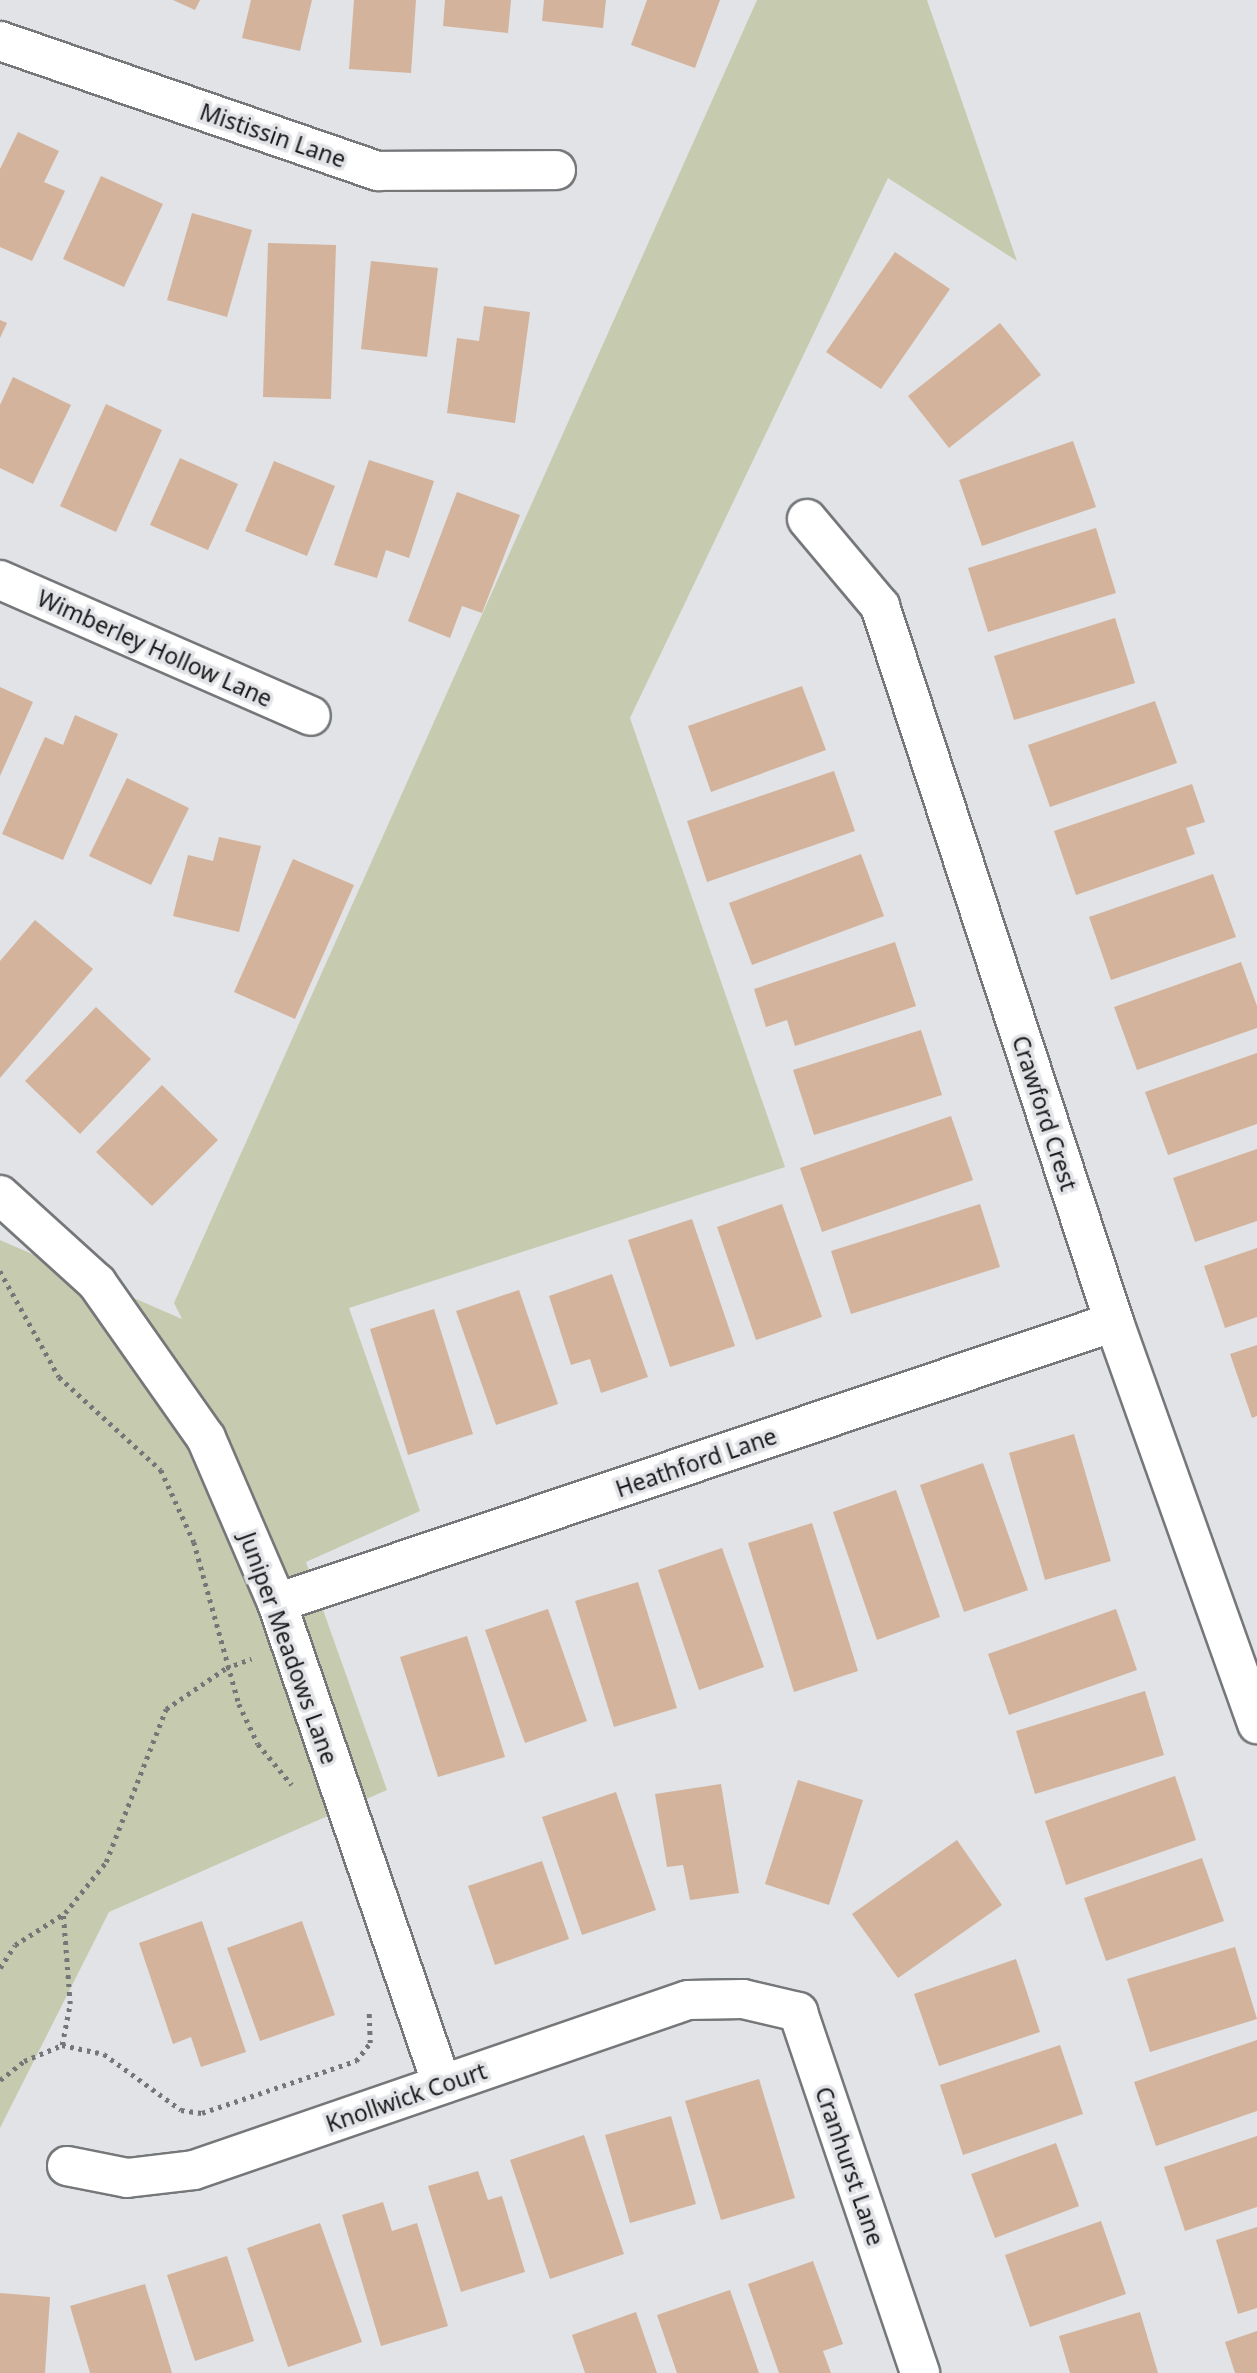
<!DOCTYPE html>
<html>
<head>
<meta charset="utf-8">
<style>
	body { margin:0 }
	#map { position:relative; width:1257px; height:2373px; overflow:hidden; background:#e1e3e6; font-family:"Noto Sans",sans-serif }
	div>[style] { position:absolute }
	.green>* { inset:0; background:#c6cbaf }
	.building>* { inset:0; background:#d3b39c }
	.path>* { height:4.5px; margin-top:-2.25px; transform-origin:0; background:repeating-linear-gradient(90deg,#757678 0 3.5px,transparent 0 8.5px) }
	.roads { filter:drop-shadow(2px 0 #757779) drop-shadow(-2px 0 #757779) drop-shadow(0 2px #757779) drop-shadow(0 -2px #757779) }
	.minor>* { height:38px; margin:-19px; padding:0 19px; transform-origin:19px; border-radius:19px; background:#fff }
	span { translate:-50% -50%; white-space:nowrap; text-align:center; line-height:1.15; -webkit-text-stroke:7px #e1e3e6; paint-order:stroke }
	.street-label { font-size:23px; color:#1a1a1b }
</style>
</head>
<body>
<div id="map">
	<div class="green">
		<div style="clip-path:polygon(757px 0,927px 0,1017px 261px,888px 178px,630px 718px,785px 1167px,349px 1308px,420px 1511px,306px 1562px,387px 1790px,109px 1912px,0 2128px,0 1240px,182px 1319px,174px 1303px)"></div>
	</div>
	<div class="building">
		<div style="clip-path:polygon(173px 0,200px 0,195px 10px)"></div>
		<div style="clip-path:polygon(251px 0,312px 0,300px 51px,242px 38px)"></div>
		<div style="clip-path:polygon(354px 0,416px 0,411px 73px,349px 69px)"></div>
		<div style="clip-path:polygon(445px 0,511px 0,508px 33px,443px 26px)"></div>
		<div style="clip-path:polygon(544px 0,606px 0,603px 28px,542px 21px)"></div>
		<div style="clip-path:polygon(647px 0,720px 0,695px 68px,631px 45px)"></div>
		<div style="clip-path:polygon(18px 132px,59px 151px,44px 182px,65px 191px,32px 261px,0 247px,0 169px)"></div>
		<div style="clip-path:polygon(101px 176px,163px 204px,124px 287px,63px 259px)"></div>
		<div style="clip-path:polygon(192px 213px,252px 230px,227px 317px,167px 300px)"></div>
		<div style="clip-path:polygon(268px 243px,336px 245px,331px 399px,263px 397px)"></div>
		<div style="clip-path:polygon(895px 252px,950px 289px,881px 389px,826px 352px)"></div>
		<div style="clip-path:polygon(371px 261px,438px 268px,427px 357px,361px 349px)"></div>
		<div style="clip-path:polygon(484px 306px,530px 312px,515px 423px,447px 413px,457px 338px,479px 341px)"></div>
		<div style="clip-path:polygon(0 320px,7px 323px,0 338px)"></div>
		<div style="clip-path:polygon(1000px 323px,1041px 375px,949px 448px,908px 396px)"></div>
		<div style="clip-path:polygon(13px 377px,71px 405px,33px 484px,0 468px,0 405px)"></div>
		<div style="clip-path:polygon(106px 404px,162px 430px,116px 532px,60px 506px)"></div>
		<div style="clip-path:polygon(1073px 441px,1096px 507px,982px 546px,959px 480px)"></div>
		<div style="clip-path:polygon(180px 458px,238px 484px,208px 550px,150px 525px)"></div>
		<div style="clip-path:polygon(369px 460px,434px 481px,409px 558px,386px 550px,377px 578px,334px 565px)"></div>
		<div style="clip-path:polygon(274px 461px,335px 486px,307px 556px,245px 531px)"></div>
		<div style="clip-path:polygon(457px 492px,520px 515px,482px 613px,462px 606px,450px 638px,408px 621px)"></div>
		<div style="clip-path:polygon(1096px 528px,1116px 593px,988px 632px,968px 568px)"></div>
		<div style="clip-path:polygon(1115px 618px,1135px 683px,1014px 720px,994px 656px)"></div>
		<div style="clip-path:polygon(802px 686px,826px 750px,711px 792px,688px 726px)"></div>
		<div style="clip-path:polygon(0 687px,33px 702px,0 776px)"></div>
		<div style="clip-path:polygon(1155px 701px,1177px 763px,1050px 807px,1028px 745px)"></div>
		<div style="clip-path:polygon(75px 715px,118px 734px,63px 860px,2px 834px,45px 737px,63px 745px)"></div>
		<div style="clip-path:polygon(834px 771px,855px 831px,707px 882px,687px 821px)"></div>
		<div style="clip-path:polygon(127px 778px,189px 808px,151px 885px,89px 856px)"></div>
		<div style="clip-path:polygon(1192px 784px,1205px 822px,1186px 828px,1195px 854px,1076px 895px,1054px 831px)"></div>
		<div style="clip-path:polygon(219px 837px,261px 846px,239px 932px,173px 916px,188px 855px,213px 861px)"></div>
		<div style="clip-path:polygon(861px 854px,884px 916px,752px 965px,729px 903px)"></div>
		<div style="clip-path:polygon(293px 859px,354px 885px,295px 1019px,234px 992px)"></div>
		<div style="clip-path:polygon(1213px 874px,1236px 937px,1111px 980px,1089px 917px)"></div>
		<div style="clip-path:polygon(35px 920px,93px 969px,0 1078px,0 961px)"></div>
		<div style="clip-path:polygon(895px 942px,916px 1006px,795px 1046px,787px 1020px,766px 1027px,754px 989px)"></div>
		<div style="clip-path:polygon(1241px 962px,1257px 1006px,1257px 1028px,1137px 1070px,1114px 1007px)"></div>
		<div style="clip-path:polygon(96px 1007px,151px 1059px,80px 1134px,25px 1081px)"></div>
		<div style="clip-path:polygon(921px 1030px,942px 1095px,814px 1135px,793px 1070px)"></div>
		<div style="clip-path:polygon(1257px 1053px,1257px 1124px,1168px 1155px,1145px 1092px)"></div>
		<div style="clip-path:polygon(162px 1085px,218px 1140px,152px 1206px,96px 1152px)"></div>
		<div style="clip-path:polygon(951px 1116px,973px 1180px,822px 1232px,800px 1168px)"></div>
		<div style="clip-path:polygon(1257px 1149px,1257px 1221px,1195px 1242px,1173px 1178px)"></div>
		<div style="clip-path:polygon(782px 1204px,822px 1317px,756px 1340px,717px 1227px)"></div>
		<div style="clip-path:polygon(980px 1204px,1000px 1267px,851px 1314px,831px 1251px)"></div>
		<div style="clip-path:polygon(692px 1219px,735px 1346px,670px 1367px,628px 1240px)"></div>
		<div style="clip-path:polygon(1257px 1248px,1257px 1317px,1225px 1328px,1204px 1266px)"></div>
		<div style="clip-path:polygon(612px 1274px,648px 1377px,601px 1393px,590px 1359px,571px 1365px,549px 1296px)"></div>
		<div style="clip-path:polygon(519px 1290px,558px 1404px,496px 1425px,456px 1311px)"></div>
		<div style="clip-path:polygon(434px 1309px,473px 1434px,408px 1455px,370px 1329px)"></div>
		<div style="clip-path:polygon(1257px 1345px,1257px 1416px,1252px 1418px,1230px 1354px)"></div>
		<div style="clip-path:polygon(1074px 1434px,1111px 1561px,1045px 1580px,1009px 1453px)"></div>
		<div style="clip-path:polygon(983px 1463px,1028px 1590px,964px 1612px,920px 1485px)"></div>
		<div style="clip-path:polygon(896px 1490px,940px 1617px,877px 1640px,833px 1512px)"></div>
		<div style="clip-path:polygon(812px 1523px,858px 1671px,794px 1692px,748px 1543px)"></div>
		<div style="clip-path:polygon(722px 1548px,764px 1667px,699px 1690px,658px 1570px)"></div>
		<div style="clip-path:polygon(638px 1582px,677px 1708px,614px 1727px,575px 1601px)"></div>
		<div style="clip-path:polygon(548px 1609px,587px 1721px,525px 1743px,485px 1630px)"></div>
		<div style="clip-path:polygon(1116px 1609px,1137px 1670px,1009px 1715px,988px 1654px)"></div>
		<div style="clip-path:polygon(467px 1636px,505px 1757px,438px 1777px,400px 1657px)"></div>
		<div style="clip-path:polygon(1145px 1691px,1164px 1755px,1035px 1794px,1016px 1731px)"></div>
		<div style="clip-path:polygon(1175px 1776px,1196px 1840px,1066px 1885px,1045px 1821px)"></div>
		<div style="clip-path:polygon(798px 1780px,863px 1800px,829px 1905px,765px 1884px)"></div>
		<div style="clip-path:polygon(721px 1784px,739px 1893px,690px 1900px,683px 1865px,667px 1867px,655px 1794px)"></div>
		<div style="clip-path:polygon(616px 1792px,656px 1910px,582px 1935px,542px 1817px)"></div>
		<div style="clip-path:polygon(957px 1840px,1002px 1905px,898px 1978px,852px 1914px)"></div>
		<div style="clip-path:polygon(1202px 1858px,1224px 1921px,1106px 1961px,1084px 1898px)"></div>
		<div style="clip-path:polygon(542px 1861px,569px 1939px,495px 1965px,468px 1886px)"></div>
		<div style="clip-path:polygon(202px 1921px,246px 2052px,201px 2067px,191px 2037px,173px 2044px,139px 1943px)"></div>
		<div style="clip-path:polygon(302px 1921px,335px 2015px,260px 2041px,227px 1948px)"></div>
		<div style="clip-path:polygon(1235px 1947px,1257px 2019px,1150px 2052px,1127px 1979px)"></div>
		<div style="clip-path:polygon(1016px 1959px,1040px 2032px,939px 2066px,914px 1994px)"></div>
		<div style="clip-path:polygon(1257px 2040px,1257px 2111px,1156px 2146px,1134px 2082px)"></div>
		<div style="clip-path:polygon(1060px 2045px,1083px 2114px,963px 2155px,940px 2085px)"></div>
		<div style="clip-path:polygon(759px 2079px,795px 2198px,721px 2220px,685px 2101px)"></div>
		<div style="clip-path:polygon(671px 2116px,696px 2204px,630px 2223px,605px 2135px)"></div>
		<div style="clip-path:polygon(584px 2135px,624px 2254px,550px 2279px,510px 2160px)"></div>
		<div style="clip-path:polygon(1257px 2136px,1257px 2207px,1185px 2231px,1164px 2167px)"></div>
		<div style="clip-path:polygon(1056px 2143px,1079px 2206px,995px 2238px,971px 2174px)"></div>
		<div style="clip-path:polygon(478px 2171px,488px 2200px,502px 2196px,525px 2272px,461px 2292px,428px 2186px)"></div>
		<div style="clip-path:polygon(383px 2202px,392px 2231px,417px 2223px,448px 2326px,381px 2346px,342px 2215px)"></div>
		<div style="clip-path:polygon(1101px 2221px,1126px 2294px,1030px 2327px,1005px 2255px)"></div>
		<div style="clip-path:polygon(320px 2223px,362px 2342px,288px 2367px,247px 2248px)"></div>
		<div style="clip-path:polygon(1257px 2227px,1257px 2308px,1238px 2314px,1216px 2240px)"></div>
		<div style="clip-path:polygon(227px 2256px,254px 2341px,195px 2361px,167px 2275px)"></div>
		<div style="clip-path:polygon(813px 2261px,843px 2344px,823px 2351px,831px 2373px,779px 2373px,748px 2284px)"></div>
		<div style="clip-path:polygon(145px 2284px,172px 2373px,90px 2373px,70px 2306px)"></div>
		<div style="clip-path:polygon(730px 2290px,759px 2373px,677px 2373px,657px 2315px)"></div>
		<div style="clip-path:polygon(0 2293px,50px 2297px,45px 2373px,0 2373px)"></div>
		<div style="clip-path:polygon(636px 2312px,657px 2373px,585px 2373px,572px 2335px)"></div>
		<div style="clip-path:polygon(1140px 2312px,1158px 2373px,1070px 2373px,1059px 2336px)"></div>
		<div style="clip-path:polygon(1257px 2331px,1257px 2373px,1235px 2373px,1225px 2342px)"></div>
	</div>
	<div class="path">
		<div style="left:0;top:1271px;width:121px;rotate:60.9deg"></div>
		<div style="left:59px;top:1377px;width:138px;rotate:42.4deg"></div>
		<div style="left:161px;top:1470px;width:79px;rotate:65.4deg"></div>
		<div style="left:194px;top:1542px;width:168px;rotate:74.5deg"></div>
		<div style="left:239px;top:1704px;width:44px;rotate:64.6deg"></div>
		<div style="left:258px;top:1744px;width:53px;rotate:50.3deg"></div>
		<div style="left:0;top:1968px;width:27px;rotate:-57deg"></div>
		<div style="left:15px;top:1945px;width:59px;rotate:-32.6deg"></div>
		<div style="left:65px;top:1913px;width:65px;rotate:-51.2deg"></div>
		<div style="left:106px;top:1862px;width:164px;rotate:-68.6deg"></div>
		<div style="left:166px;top:1709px;width:73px;rotate:-34.3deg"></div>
		<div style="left:226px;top:1668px;width:27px;rotate:-20deg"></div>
		<div style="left:62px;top:2045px;width:43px;rotate:12.1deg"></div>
		<div style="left:104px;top:2054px;width:95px;rotate:36deg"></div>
		<div style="left:181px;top:2110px;width:21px;rotate:8deg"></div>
		<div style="left:202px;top:2113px;width:163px;rotate:-18.7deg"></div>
		<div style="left:356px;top:2061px;width:23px;rotate:-52deg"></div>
		<div style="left:370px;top:2043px;width:32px;rotate:-92deg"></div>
		<div style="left:0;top:2080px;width:31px;rotate:-38deg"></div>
		<div style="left:24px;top:2061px;width:41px;rotate:-22.8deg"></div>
		<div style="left:62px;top:2045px;width:42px;rotate:-79deg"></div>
		<div style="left:70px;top:2004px;width:90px;rotate:-94.4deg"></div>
	</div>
	<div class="roads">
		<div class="minor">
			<div style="left:0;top:41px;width:400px;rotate:19deg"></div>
			<div style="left:378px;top:171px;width:178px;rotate:-0.3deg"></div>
			<div style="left:807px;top:519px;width:114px;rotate:50deg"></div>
			<div style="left:880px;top:606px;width:753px;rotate:71.9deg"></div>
			<div style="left:1114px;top:1322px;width:427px;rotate:70.4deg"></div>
			<div style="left:0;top:580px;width:339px;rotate:23.6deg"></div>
			<div style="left:0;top:1195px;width:131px;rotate:42.2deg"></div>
			<div style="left:97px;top:1283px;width:189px;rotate:54.9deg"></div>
			<div style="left:206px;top:1438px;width:180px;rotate:66.7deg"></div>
			<div style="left:277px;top:1603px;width:509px;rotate:71.1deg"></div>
			<div style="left:277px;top:1603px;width:883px;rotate:-18.56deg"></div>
			<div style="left:67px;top:2166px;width:61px;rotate:11.3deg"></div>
			<div style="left:127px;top:2178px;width:67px;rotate:-6.8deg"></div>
			<div style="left:194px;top:2170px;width:522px;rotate:-18.99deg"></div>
			<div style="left:688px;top:2000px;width:55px;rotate:-1deg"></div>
			<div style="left:743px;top:1999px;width:57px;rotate:13.3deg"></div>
			<div style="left:798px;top:2012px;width:381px;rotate:71.3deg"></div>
		</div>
	</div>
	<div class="street-label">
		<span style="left:273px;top:135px;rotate:19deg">Mistissin Lane</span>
		<span style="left:155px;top:648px;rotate:24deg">Wimberley Hollow Lane</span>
		<span style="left:1045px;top:1113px;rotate:72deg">Crawford Crest</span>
		<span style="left:696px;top:1462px;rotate:-19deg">Heathford Lane</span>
		<span style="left:289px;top:1648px;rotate:70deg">Juniper Meadows Lane</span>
		<span style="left:406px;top:2097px;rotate:-19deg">Knollwick Court</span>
		<span style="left:850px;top:2166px;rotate:71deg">Cranhurst Lane</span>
	</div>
</div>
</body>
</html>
